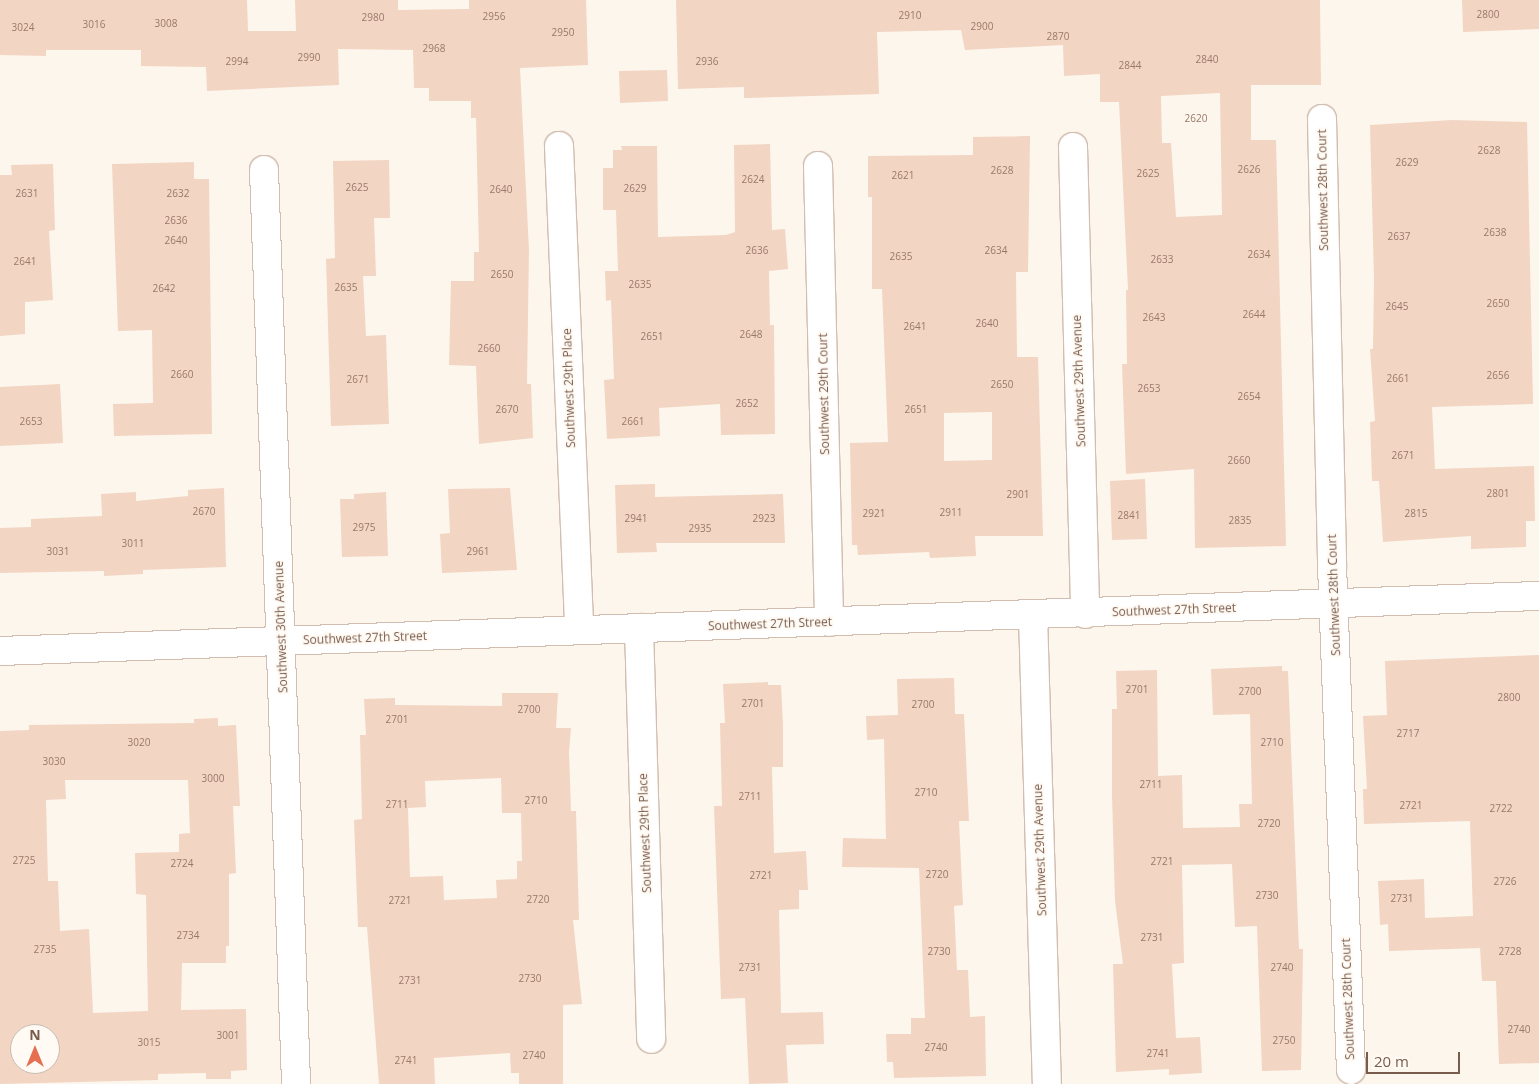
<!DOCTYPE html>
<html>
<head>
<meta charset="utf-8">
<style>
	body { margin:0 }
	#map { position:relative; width:1539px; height:1084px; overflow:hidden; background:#fdf6ec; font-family:"Open Sans",sans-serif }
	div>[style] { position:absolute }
	.building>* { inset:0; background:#f3d5c3 }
	.roads { filter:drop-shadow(1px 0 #d1beb0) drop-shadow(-1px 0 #d1beb0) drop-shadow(0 1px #d1beb0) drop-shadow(0 -1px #d1beb0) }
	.minor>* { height:28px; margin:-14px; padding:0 14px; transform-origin:14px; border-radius:14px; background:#fff }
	span { translate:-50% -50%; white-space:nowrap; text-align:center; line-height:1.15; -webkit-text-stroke:4px #fffaf3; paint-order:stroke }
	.number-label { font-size:10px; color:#987a6a }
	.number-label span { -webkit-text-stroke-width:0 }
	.street-label { font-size:12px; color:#7a5c4d }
	.north { position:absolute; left:10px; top:1024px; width:50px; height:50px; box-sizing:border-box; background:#fffaf3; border:1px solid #cabbb1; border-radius:50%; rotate:0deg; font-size:14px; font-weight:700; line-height:20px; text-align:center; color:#7a5c4d }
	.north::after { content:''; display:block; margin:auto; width:18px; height:22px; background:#e76f51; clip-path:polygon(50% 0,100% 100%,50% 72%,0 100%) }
	.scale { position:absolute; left:1366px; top:1052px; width:94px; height:22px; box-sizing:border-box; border:2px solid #7a5c4d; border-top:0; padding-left:6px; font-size:15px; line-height:18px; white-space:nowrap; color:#7a5c4d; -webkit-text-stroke:4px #fffaf3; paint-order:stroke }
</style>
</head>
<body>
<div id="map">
	<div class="building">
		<div style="clip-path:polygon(0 0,247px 0,248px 31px,296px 31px,295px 0,398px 0,398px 10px,469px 9px,469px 0,586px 0,588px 65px,520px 68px,529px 250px,527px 384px,531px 384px,533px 438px,479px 444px,476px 366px,449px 365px,451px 281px,474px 281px,474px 252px,479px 252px,476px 118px,471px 118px,471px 101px,429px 101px,429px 88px,414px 88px,413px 50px,338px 49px,339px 85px,207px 91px,206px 67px,141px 66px,141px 50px,46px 50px,46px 56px,0 55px)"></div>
		<div style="clip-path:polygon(evenodd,676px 0,1320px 0,1321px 85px,1251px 85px,1251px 140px,1276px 140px,1286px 546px,1195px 548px,1194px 469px,1126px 474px,1122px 364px,1127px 364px,1126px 290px,1128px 290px,1119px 102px,1100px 102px,1100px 74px,1064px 76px,1063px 45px,965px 50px,961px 30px,877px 32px,879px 94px,744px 98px,744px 87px,678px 89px,676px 0,1220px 93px,1222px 215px,1176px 217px,1171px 143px,1162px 143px,1161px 96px,1220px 93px)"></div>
		<div style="clip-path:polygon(1462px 0,1539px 0,1539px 29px,1463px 32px)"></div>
		<div style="clip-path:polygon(667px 70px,668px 101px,620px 103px,619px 71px)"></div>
		<div style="clip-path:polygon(1452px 120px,1527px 122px,1533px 404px,1432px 407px,1435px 469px,1534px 466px,1535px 521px,1526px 521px,1526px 547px,1471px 549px,1471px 536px,1383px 542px,1379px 481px,1372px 481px,1370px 422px,1375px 421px,1370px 349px,1373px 349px,1374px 279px,1370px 125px)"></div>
		<div style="clip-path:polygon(evenodd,1030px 136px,1028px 272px,1016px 272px,1017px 357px,1038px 357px,1043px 536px,975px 536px,976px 556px,930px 558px,929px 552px,858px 555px,857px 545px,852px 545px,850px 443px,888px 442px,882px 289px,872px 289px,872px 197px,868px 197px,868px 156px,973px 155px,973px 137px,1030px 136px,992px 412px,992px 460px,944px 461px,944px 413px,992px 412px)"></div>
		<div style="clip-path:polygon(770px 144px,772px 230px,785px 229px,788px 269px,769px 271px,770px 325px,774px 325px,775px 434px,721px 435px,720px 404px,659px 408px,660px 436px,607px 439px,604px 380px,614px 379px,611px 300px,606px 301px,605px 271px,618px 271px,616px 210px,603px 210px,603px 168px,613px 168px,613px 150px,622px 150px,621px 146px,657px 146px,658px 237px,726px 235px,735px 232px,734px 145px)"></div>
		<div style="clip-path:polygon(389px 160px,390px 218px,374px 218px,376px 276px,363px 276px,366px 336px,386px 335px,389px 424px,331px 426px,326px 259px,335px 258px,333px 161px)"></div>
		<div style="clip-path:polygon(194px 162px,194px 179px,209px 179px,212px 434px,114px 436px,113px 404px,153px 403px,152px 330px,118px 331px,112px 164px)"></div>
		<div style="clip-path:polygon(53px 164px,55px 230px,49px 231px,53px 300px,25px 302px,25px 334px,0 336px,0 175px,12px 175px,11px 165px)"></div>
		<div style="clip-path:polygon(60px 384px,63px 443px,0 446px,0 387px)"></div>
		<div style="clip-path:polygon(1145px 479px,1147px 539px,1112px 540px,1110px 481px)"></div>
		<div style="clip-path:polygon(655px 484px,655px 497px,783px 494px,785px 543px,656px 543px,657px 552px,617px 553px,615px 485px)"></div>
		<div style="clip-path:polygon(224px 488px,226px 567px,143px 570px,143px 574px,104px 576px,104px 571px,0 573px,0 528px,31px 527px,31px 519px,102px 516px,101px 494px,136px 492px,136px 501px,188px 496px,188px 490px)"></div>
		<div style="clip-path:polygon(510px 488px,517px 570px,442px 573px,440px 534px,450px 533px,448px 489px)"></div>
		<div style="clip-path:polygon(386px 492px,388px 556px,342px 557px,340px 499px,354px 499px,354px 494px)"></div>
		<div style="clip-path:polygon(1539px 655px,1539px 1063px,1499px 1064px,1496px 981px,1482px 981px,1480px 948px,1389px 951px,1388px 924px,1380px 925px,1378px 881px,1424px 879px,1425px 918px,1473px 916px,1470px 821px,1364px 824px,1363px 789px,1367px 789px,1363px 716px,1387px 715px,1385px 661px)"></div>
		<div style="clip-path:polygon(1282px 666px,1282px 671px,1288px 671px,1299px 949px,1303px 949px,1301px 1070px,1262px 1071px,1257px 926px,1235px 927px,1232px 864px,1182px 865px,1184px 963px,1172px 964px,1176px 1038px,1200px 1037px,1202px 1073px,1169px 1075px,1169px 1069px,1116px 1072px,1113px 964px,1123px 964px,1115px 901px,1112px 795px,1112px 709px,1117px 709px,1116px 671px,1157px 670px,1158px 776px,1182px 775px,1183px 828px,1240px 827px,1239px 804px,1252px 804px,1250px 714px,1213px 715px,1211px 669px)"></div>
		<div style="clip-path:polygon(954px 678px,955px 714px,964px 714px,969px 821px,959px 821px,963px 905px,954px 906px,957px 970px,968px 970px,970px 1017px,985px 1016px,986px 1076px,894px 1078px,893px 1062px,887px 1062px,886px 1034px,911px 1034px,911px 1018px,925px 1018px,919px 868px,842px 867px,843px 838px,886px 839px,884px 739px,867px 740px,866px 716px,898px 715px,897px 679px)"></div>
		<div style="clip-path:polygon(768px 682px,768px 685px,781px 685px,783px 724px,783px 767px,772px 767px,774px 853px,806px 851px,808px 890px,799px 890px,799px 909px,779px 910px,781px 1013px,823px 1012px,824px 1044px,786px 1045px,788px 1083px,749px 1084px,745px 998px,721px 999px,714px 806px,722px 806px,720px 723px,725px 723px,723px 684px)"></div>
		<div style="clip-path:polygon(evenodd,502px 693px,558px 693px,556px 728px,571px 728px,569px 752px,571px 811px,576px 811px,579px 920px,573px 920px,582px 1004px,563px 1005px,563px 1084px,519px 1084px,519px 1073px,511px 1073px,510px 1053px,434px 1058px,435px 1084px,379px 1084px,367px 927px,358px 927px,354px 820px,362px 819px,360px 735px,366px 735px,364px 699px,395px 698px,395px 705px,502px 706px,502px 693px,501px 778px,502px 813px,521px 813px,522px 861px,517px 861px,517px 879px,496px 880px,497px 898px,444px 900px,443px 876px,410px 877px,408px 808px,426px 807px,425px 781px,501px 778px)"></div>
		<div style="clip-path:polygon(evenodd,218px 718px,218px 726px,236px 725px,240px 806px,233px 806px,236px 873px,229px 874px,229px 946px,226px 946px,226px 963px,182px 963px,181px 1010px,246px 1009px,247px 1070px,231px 1071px,231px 1079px,206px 1079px,206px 1073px,158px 1074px,158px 1080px,0 1084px,0 731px,29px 730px,29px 725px,194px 723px,194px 719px,218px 718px,65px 780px,188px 780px,190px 833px,179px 834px,179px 852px,135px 853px,136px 894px,146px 895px,148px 1011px,93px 1013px,89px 929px,60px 931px,58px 881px,48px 881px,46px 800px,66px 799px,65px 780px,218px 718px,20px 1034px,50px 1034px,50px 1064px,20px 1064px,20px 1034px)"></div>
	</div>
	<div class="roads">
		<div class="minor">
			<div style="left:1322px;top:119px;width:446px;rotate:88.7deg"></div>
			<div style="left:1332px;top:565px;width:505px;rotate:87.85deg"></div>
			<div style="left:559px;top:146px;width:484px;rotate:87.6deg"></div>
			<div style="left:1073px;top:147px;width:467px;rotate:88.5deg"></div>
			<div style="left:818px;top:166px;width:456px;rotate:88.6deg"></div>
			<div style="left:264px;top:170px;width:915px;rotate:87.99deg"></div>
			<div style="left:1033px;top:616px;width:468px;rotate:88.3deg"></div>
			<div style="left:639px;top:628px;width:411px;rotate:88.3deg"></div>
			<div style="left:0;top:651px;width:1540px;rotate:-2.05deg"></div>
		</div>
	</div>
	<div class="number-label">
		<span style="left:1488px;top:15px">2800</span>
		<span style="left:910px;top:16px">2910</span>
		<span style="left:494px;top:17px">2956</span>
		<span style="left:373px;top:18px">2980</span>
		<span style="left:166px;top:24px">3008</span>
		<span style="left:94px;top:25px">3016</span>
		<span style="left:982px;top:27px">2900</span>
		<span style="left:23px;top:28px">3024</span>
		<span style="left:563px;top:33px">2950</span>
		<span style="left:1058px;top:37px">2870</span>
		<span style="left:434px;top:49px">2968</span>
		<span style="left:309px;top:58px">2990</span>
		<span style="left:1207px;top:60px">2840</span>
		<span style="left:237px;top:62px">2994</span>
		<span style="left:707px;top:62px">2936</span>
		<span style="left:1130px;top:66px">2844</span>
		<span style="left:1196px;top:119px">2620</span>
		<span style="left:1489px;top:151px">2628</span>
		<span style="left:1407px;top:163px">2629</span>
		<span style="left:1249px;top:170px">2626</span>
		<span style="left:1002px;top:171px">2628</span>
		<span style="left:1148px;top:174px">2625</span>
		<span style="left:903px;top:176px">2621</span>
		<span style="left:753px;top:180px">2624</span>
		<span style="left:357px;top:188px">2625</span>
		<span style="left:635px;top:189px">2629</span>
		<span style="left:501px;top:190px">2640</span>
		<span style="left:27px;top:194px">2631</span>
		<span style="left:178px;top:194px">2632</span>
		<span style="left:176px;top:221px">2636</span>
		<span style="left:1495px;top:233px">2638</span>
		<span style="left:1399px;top:237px">2637</span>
		<span style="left:176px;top:241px">2640</span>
		<span style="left:757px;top:251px">2636</span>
		<span style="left:996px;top:251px">2634</span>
		<span style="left:1259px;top:255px">2634</span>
		<span style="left:901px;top:257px">2635</span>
		<span style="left:1162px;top:260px">2633</span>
		<span style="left:25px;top:262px">2641</span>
		<span style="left:502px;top:275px">2650</span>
		<span style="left:640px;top:285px">2635</span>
		<span style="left:346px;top:288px">2635</span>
		<span style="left:164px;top:289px">2642</span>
		<span style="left:1498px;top:304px">2650</span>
		<span style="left:1397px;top:307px">2645</span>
		<span style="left:1254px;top:315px">2644</span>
		<span style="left:1154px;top:318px">2643</span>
		<span style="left:987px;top:324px">2640</span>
		<span style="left:915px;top:327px">2641</span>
		<span style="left:751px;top:335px">2648</span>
		<span style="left:652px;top:337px">2651</span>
		<span style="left:489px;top:349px">2660</span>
		<span style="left:182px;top:375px">2660</span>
		<span style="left:1498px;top:376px">2656</span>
		<span style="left:1398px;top:379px">2661</span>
		<span style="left:358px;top:380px">2671</span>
		<span style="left:1002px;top:385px">2650</span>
		<span style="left:1149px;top:389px">2653</span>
		<span style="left:1249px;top:397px">2654</span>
		<span style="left:747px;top:404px">2652</span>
		<span style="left:507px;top:410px">2670</span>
		<span style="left:916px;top:410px">2651</span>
		<span style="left:31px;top:422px">2653</span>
		<span style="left:633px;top:422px">2661</span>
		<span style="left:1403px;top:456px">2671</span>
		<span style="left:1239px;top:461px">2660</span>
		<span style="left:1498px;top:494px">2801</span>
		<span style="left:1018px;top:495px">2901</span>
		<span style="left:204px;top:512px">2670</span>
		<span style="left:951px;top:513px">2911</span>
		<span style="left:874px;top:514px">2921</span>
		<span style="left:1416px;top:514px">2815</span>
		<span style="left:1129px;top:516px">2841</span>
		<span style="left:636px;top:519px">2941</span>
		<span style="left:764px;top:519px">2923</span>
		<span style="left:1240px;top:521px">2835</span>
		<span style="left:364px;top:528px">2975</span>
		<span style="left:700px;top:529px">2935</span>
		<span style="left:133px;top:544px">3011</span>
		<span style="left:58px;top:552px">3031</span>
		<span style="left:478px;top:552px">2961</span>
		<span style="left:1137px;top:690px">2701</span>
		<span style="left:1250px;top:692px">2700</span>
		<span style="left:1509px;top:698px">2800</span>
		<span style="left:753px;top:704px">2701</span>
		<span style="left:923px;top:705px">2700</span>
		<span style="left:529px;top:710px">2700</span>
		<span style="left:397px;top:720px">2701</span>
		<span style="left:1408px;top:734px">2717</span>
		<span style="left:139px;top:743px">3020</span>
		<span style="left:1272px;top:743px">2710</span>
		<span style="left:54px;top:762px">3030</span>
		<span style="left:213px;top:779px">3000</span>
		<span style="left:1151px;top:785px">2711</span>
		<span style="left:926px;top:793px">2710</span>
		<span style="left:750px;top:797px">2711</span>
		<span style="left:536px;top:801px">2710</span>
		<span style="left:397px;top:805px">2711</span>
		<span style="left:1411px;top:806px">2721</span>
		<span style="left:1501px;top:809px">2722</span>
		<span style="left:1269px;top:824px">2720</span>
		<span style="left:24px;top:861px">2725</span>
		<span style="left:1162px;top:862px">2721</span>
		<span style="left:182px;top:864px">2724</span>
		<span style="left:937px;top:875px">2720</span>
		<span style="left:761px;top:876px">2721</span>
		<span style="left:1505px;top:882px">2726</span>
		<span style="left:1267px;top:896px">2730</span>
		<span style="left:1402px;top:899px">2731</span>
		<span style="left:538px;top:900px">2720</span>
		<span style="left:400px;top:901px">2721</span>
		<span style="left:188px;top:936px">2734</span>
		<span style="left:1152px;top:938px">2731</span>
		<span style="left:45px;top:950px">2735</span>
		<span style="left:939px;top:952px">2730</span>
		<span style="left:1510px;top:952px">2728</span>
		<span style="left:750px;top:968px">2731</span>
		<span style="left:1282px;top:968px">2740</span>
		<span style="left:530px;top:979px">2730</span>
		<span style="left:410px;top:981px">2731</span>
		<span style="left:1519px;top:1030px">2740</span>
		<span style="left:228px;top:1036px">3001</span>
		<span style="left:1284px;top:1041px">2750</span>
		<span style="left:149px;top:1043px">3015</span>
		<span style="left:936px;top:1048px">2740</span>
		<span style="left:1158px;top:1054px">2741</span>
		<span style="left:534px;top:1056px">2740</span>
		<span style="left:406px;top:1061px">2741</span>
	</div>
	<div class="street-label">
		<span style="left:1323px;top:190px;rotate:-91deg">Southwest 28th Court</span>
		<span style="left:1079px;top:381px;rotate:-92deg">Southwest 29th Avenue</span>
		<span style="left:569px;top:388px;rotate:-92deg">Southwest 29th Place</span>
		<span style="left:824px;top:394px;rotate:-91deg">Southwest 29th Court</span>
		<span style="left:1334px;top:595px;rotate:-92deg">Southwest 28th Court</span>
		<span style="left:1174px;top:610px;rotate:-2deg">Southwest 27th Street</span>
		<span style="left:770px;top:624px;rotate:-2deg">Southwest 27th Street</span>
		<span style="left:281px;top:627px;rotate:-92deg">Southwest 30th Avenue</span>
		<span style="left:365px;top:638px;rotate:-2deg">Southwest 27th Street</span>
		<span style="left:645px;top:833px;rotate:-92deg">Southwest 29th Place</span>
		<span style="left:1040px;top:850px;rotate:-92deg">Southwest 29th Avenue</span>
		<span style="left:1348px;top:999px;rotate:-92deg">Southwest 28th Court</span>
	</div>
	<div class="north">N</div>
	<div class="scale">20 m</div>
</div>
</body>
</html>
